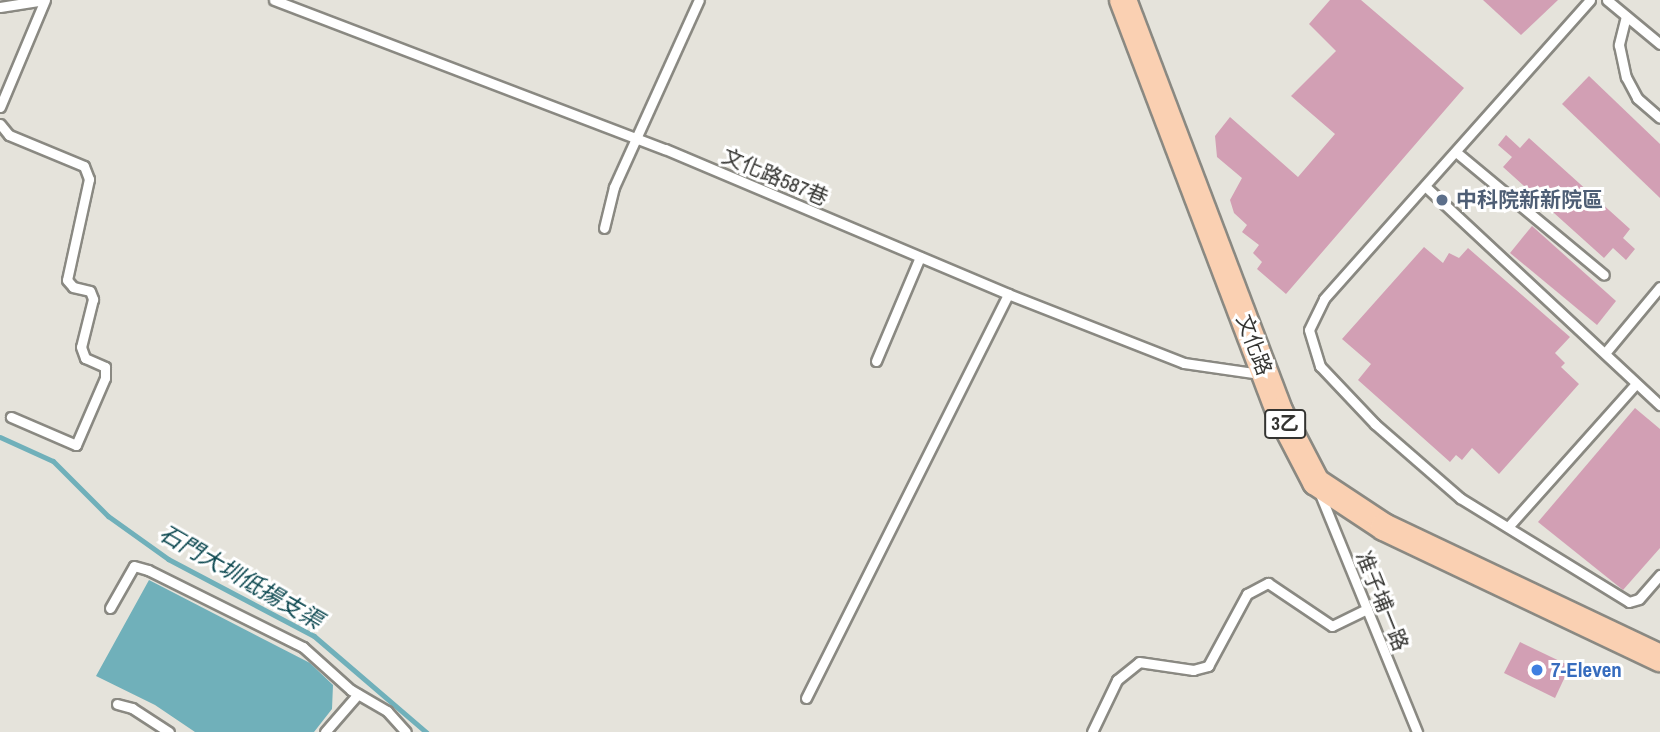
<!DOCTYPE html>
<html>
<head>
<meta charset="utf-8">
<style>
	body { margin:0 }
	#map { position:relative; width:1660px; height:732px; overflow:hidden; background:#e5e3db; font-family:"Archivo Narrow","Noto Sans TC",sans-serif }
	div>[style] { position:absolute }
	.water>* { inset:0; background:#70b0ba }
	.stream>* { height:5px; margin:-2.5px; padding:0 2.5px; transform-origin:2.5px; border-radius:2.5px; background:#70b0ba }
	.building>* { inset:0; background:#d29fb4 }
	.roads { filter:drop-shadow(2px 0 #8a8982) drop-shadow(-2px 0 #8a8982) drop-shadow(0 2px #8a8982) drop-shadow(0 -2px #8a8982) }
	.lane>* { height:9px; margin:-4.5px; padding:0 4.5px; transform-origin:4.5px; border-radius:4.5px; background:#fff }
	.primary>* { height:26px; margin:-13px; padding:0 13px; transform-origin:13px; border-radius:13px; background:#fad0b2 }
	.dots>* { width:19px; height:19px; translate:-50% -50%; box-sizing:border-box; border:4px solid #fff; border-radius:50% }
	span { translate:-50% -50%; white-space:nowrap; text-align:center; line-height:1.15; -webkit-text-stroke:6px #fff; paint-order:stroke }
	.shield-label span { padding:2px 5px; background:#fff; border:2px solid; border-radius:5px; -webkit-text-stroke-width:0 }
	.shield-label { font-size:19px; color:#343431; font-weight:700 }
	.street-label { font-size:21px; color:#343431 }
	.service-label { font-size:21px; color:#4e5e75; font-weight:700 }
	.left { translate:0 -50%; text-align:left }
	.shop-label { font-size:21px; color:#366cbe; font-weight:700 }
	.water-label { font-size:23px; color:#0e4951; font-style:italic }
</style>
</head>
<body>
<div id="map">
	<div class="water">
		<div style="clip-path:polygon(149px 580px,310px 663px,333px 685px,332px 709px,314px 732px,195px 732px,155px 705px,96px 676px)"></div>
	</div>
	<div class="stream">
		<div style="left:0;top:437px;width:58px;rotate:24.4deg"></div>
		<div style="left:53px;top:461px;width:78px;rotate:45deg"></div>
		<div style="left:108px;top:516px;width:74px;rotate:35.6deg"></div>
		<div style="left:168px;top:559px;width:165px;rotate:27.8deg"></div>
		<div style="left:314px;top:636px;width:148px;rotate:40.6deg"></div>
	</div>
	<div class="building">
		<div style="clip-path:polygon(1330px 0,1361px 0,1464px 88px,1286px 294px,1257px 269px,1262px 262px,1253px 253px,1259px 245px,1242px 232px,1247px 225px,1234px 213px,1230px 200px,1242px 178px,1217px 157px,1215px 136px,1230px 117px,1298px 177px,1335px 134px,1291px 96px,1336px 51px,1309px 24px)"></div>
		<div style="clip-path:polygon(1483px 0,1558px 0,1521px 35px)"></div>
		<div style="clip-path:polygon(1589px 76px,1660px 144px,1660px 198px,1562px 104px)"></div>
		<div style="clip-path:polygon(1506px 135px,1520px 148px,1529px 138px,1630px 229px,1623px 238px,1635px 249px,1626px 260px,1613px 248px,1604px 258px,1503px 167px,1512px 157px,1498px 145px)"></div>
		<div style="clip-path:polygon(1532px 226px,1616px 301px,1597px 325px,1510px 253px)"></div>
		<div style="clip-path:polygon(1424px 247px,1443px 263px,1449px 253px,1459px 258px,1468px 248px,1570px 337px,1555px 353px,1565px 363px,1561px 367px,1579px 384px,1499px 474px,1472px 448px,1462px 460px,1456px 455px,1450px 462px,1358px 380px,1371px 364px,1342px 339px)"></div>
		<div style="clip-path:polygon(1635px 408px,1660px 429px,1660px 548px,1623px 590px,1538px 522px)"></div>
		<div style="clip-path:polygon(1520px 642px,1570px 666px,1555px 698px,1504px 673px)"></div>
	</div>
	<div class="roads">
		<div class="lane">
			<div style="left:274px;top:0;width:418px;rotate:20.9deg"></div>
			<div style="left:665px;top:149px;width:372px;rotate:22.9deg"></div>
			<div style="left:1008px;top:294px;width:189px;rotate:21.4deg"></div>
			<div style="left:1184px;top:363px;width:77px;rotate:8.2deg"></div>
			<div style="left:1590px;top:0;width:400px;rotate:131.7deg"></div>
			<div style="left:1324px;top:299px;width:34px;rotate:116deg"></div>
			<div style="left:1309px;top:330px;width:38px;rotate:73deg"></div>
			<div style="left:1320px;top:366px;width:80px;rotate:46.5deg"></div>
			<div style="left:1375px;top:424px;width:113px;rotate:41deg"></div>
			<div style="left:1460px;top:498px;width:198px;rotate:31.6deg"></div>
			<div style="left:1629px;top:602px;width:10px;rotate:-17deg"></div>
			<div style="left:1639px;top:599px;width:32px;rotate:-49deg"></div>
			<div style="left:1607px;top:0;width:69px;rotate:39.7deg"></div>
			<div style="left:0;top:7px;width:45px;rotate:-9deg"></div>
			<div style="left:1626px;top:16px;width:30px;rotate:104deg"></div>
			<div style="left:1619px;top:45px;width:33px;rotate:78deg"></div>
			<div style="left:1626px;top:77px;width:24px;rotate:62deg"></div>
			<div style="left:1637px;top:98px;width:30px;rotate:41deg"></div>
			<div style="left:0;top:107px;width:116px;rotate:-67.2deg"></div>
			<div style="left:0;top:124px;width:14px;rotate:51deg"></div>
			<div style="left:9px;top:135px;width:81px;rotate:22.5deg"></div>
			<div style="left:84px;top:166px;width:14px;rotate:69deg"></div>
			<div style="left:89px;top:179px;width:103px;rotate:102.3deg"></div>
			<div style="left:67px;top:280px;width:9px;rotate:49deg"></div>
			<div style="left:73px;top:287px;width:17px;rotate:13deg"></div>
			<div style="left:90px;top:291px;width:9px;rotate:69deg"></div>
			<div style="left:93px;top:299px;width:49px;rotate:104deg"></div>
			<div style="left:81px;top:347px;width:12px;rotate:70deg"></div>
			<div style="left:85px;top:358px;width:22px;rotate:24deg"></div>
			<div style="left:105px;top:367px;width:11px;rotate:90deg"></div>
			<div style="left:105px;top:378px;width:73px;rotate:113.4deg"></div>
			<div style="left:76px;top:445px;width:71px;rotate:-156.7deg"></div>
			<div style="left:1456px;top:152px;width:192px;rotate:39.7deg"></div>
			<div style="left:1426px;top:187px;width:320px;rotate:43deg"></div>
			<div style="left:604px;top:228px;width:42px;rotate:-76.3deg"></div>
			<div style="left:614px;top:187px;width:205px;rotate:-65.6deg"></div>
			<div style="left:1605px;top:353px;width:86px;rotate:-50.2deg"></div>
			<div style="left:876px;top:361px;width:113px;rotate:-67.1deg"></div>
			<div style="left:1320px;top:494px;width:257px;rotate:67.8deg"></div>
			<div style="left:1508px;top:527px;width:192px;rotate:-48.2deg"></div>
			<div style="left:110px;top:608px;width:48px;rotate:-60.3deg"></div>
			<div style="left:134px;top:566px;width:15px;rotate:16deg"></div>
			<div style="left:148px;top:570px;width:173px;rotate:26.4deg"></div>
			<div style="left:303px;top:647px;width:64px;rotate:41.9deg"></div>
			<div style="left:351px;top:690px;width:42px;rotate:30.3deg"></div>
			<div style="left:387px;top:711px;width:28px;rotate:48deg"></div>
			<div style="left:806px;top:698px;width:452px;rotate:-63.4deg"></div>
			<div style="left:117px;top:704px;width:16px;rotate:15deg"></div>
			<div style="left:132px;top:708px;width:44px;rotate:33deg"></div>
			<div style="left:325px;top:732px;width:50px;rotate:-49deg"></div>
			<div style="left:1092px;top:732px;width:58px;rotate:-64.3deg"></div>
			<div style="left:1117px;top:680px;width:28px;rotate:-39deg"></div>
			<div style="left:1139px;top:662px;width:55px;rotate:8.4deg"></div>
			<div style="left:1193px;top:670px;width:16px;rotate:-15deg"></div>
			<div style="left:1208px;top:666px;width:82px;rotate:-61.6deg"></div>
			<div style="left:1247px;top:594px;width:24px;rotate:-28deg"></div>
			<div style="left:1268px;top:583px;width:77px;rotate:33.9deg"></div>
			<div style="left:1332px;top:626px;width:39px;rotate:-26deg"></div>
		</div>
		<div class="primary">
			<div style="left:1123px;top:0;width:440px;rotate:69.2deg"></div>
			<div style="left:1279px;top:411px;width:80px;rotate:62.5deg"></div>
			<div style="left:1316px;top:482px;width:82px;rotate:33.5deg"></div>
			<div style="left:1384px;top:527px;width:306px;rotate:25.4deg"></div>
		</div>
	</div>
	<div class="dots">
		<div style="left:1442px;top:200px;background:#5c6f8a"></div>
		<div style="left:1537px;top:670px;background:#3f7fe0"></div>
	</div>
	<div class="shield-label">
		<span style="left:1285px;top:424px">3乙</span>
	</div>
	<div class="street-label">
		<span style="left:775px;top:177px;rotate:23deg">文化路587巷</span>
		<span style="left:1254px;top:345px;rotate:69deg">文化路</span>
		<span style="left:1382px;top:601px;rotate:68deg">准子埔一路</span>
	</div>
	<div class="service-label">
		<span class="left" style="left:1456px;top:200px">中科院新新院區</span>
	</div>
	<div class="shop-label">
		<span class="left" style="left:1551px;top:670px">7-Eleven</span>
	</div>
	<div class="water-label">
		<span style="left:241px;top:577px;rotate:30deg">石門大圳低揚支渠</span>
	</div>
</div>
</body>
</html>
